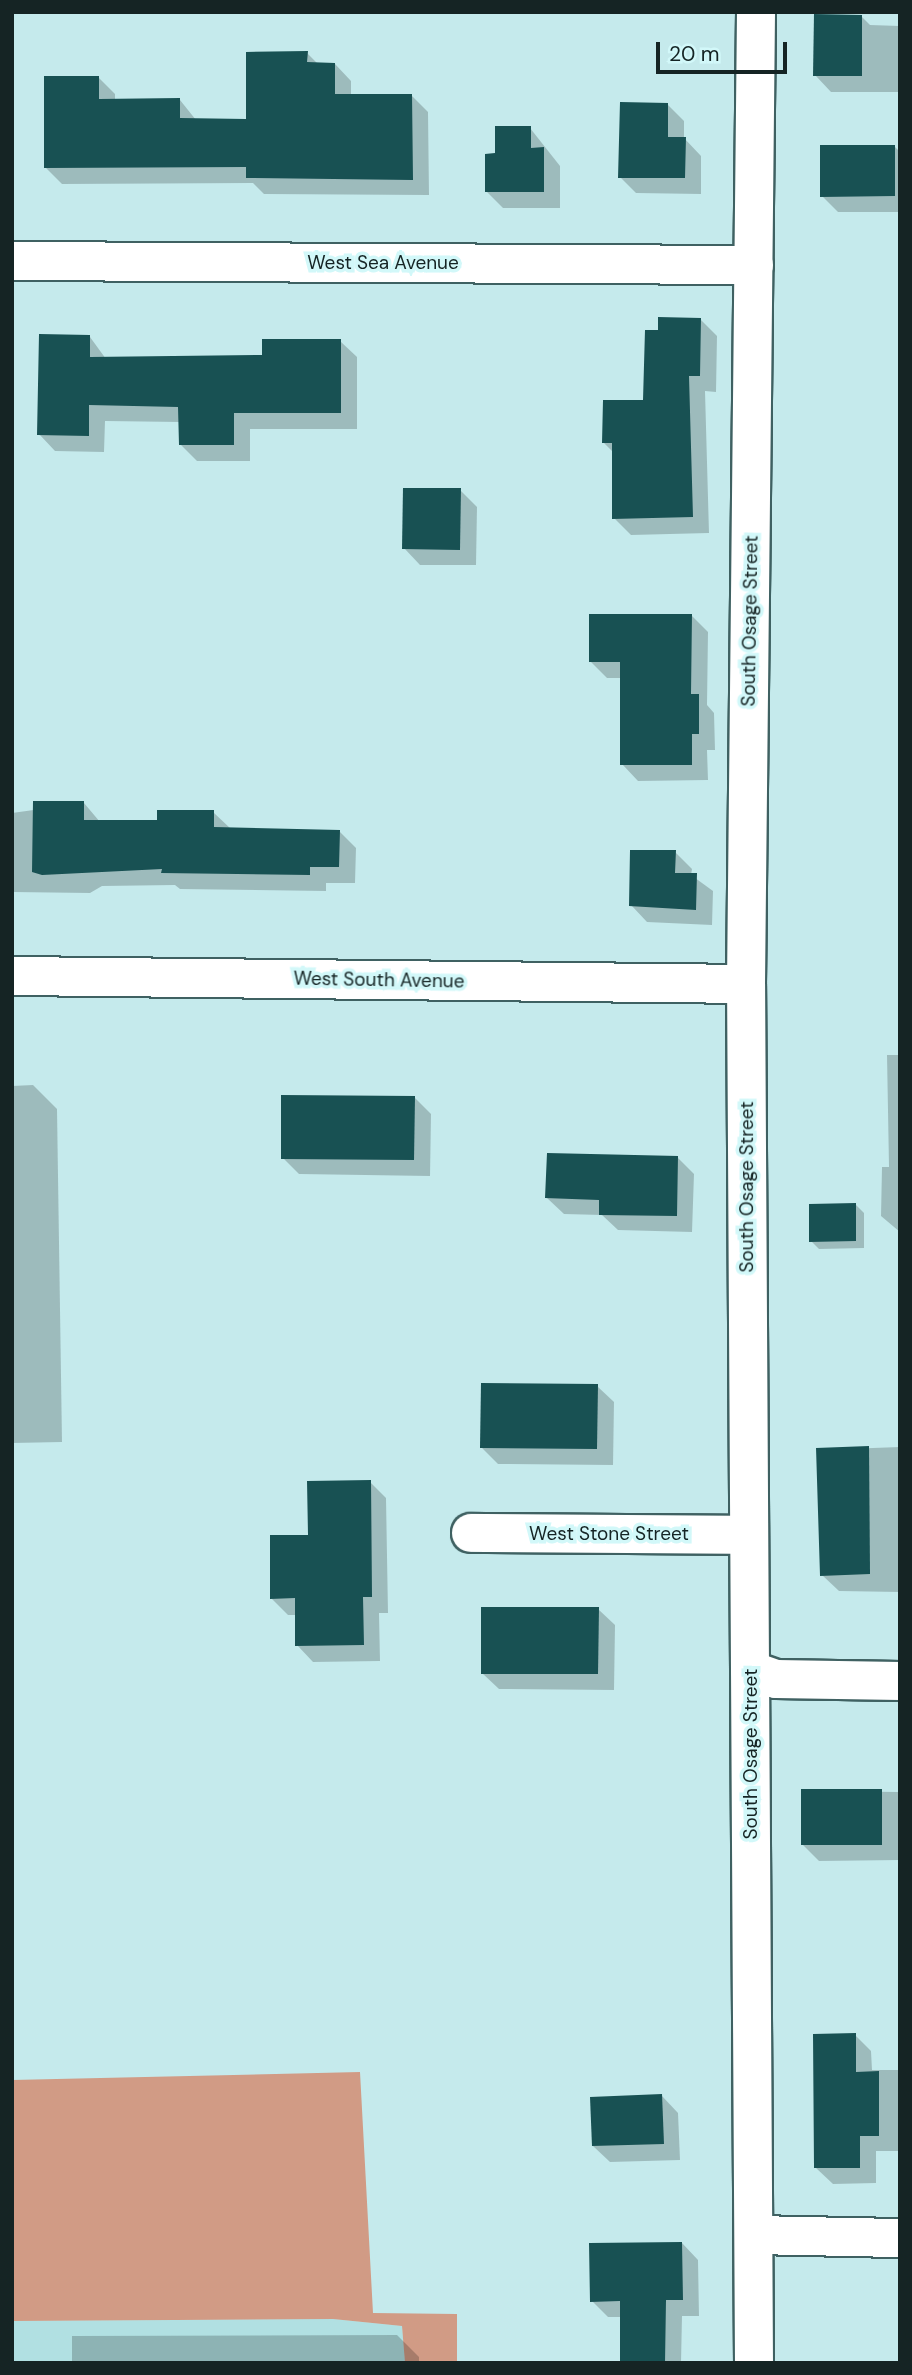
<!DOCTYPE html>
<html>
<head>
<meta charset="utf-8">
<style>
	body { margin:0 }
	#map { position:relative; width:912px; height:2375px; overflow:hidden; background:#c5eaec; font-family:"DM Sans",sans-serif }
	div>[style] { position:absolute }
	.built>* { inset:0; background:#b1e0e2 }
	.forest>* { inset:0; background:#d19b85 }
	.shadow>* { inset:0; background:#0003 }
	.building>* { inset:0; background:#185153 }
	.roads { filter:drop-shadow(2px 0 #3f6162) drop-shadow(-2px 0 #3f6162) drop-shadow(0 2px #3f6162) drop-shadow(0 -2px #3f6162) }
	.street>* { height:38px; margin:-19px; padding:0 19px; transform-origin:19px; border-radius:19px; background:#fff }
	span { translate:-50% -50%; white-space:nowrap; text-align:center; line-height:1.15; -webkit-text-stroke:7px #d2f8f9; paint-order:stroke }
	.street-label { font-size:19px; color:#152424 }
	.frame { position:absolute; inset:0; border:14px solid #152424; pointer-events:none }
	.scale { position:absolute; left:656px; top:42px; width:131px; height:32px; box-sizing:border-box; border:4px solid #152424; border-top:0; padding-left:9px; font-size:21px; line-height:24px; white-space:nowrap; color:#152424; -webkit-text-stroke:5px #d2f8f9; paint-order:stroke }
</style>
</head>
<body>
<div id="map">
	<div class="built">
		<div style="clip-path:polygon(333px 2319px,402px 2326px,405px 2363px,12px 2363px,12px 2321px)"></div>
	</div>
	<div class="forest">
		<div style="clip-path:polygon(360px 2072px,373px 2313px,457px 2314px,457px 2363px,405px 2363px,402px 2326px,333px 2319px,12px 2321px,12px 2080px)"></div>
	</div>
	<div class="shadow">
		<div style="clip-path:polygon(862px 17px,870px 25px,900px 26px,900px 92px,831px 92px,815px 75px)"></div>
		<div style="clip-path:polygon(307px 53px,318px 64px,335px 64px,351px 81px,351px 96px,411px 95px,428px 112px,429px 195px,264px 194px,253px 183px,62px 184px,46px 168px,99px 78px,115px 94px,115px 101px,180px 100px,196px 120px,248px 120px)"></div>
		<div style="clip-path:polygon(668px 105px,684px 121px,684px 138px,701px 156px,701px 194px,636px 193px,620px 177px)"></div>
		<div style="clip-path:polygon(530px 128px,560px 166px,560px 208px,503px 208px,487px 192px,496px 155px)"></div>
		<div style="clip-path:polygon(894px 146px,900px 152px,900px 212px,838px 212px,822px 196px)"></div>
		<div style="clip-path:polygon(701px 320px,717px 336px,716px 392px,705px 391px,709px 533px,631px 535px,614px 518px,613px 452px,604px 443px,645px 401px,660px 332px)"></div>
		<div style="clip-path:polygon(90px 337px,106px 359px,264px 357px,340px 341px,357px 357px,357px 429px,250px 429px,250px 461px,197px 461px,180px 444px,180px 422px,105px 421px,104px 452px,55px 451px,39px 434px)"></div>
		<div style="clip-path:polygon(460px 490px,477px 507px,476px 565px,420px 565px,404px 548px)"></div>
		<div style="clip-path:polygon(691px 615px,708px 632px,707px 705px,714px 713px,715px 750px,707px 750px,708px 780px,638px 781px,622px 764px,621px 678px,607px 678px,590px 661px)"></div>
		<div style="clip-path:polygon(84px 803px,100px 822px,159px 821px,213px 812px,231px 829px,339px 831px,356px 848px,355px 883px,326px 883px,326px 891px,180px 889px,175px 885px,102px 886px,90px 893px,12px 892px,12px 813px)"></div>
		<div style="clip-path:polygon(675px 852px,692px 869px,691px 875px,713px 891px,712px 925px,647px 922px,631px 905px)"></div>
		<div style="clip-path:polygon(887px 1055px,900px 1055px,900px 1232px,881px 1216px,882px 1167px,889px 1167px)"></div>
		<div style="clip-path:polygon(33px 1085px,57px 1109px,62px 1442px,12px 1443px,12px 1086px)"></div>
		<div style="clip-path:polygon(414px 1097px,431px 1114px,430px 1176px,299px 1174px,283px 1158px)"></div>
		<div style="clip-path:polygon(677px 1157px,694px 1174px,692px 1232px,618px 1230px,602px 1215px,564px 1214px,547px 1198px)"></div>
		<div style="clip-path:polygon(855px 1204px,864px 1213px,864px 1248px,819px 1249px,811px 1241px)"></div>
		<div style="clip-path:polygon(597px 1386px,614px 1402px,613px 1465px,498px 1464px,482px 1448px)"></div>
		<div style="clip-path:polygon(900px 1447px,900px 1592px,839px 1591px,822px 1575px,818px 1450px)"></div>
		<div style="clip-path:polygon(370px 1482px,386px 1498px,388px 1613px,379px 1613px,380px 1661px,313px 1662px,297px 1645px,296px 1615px,288px 1615px,272px 1599px,309px 1536px)"></div>
		<div style="clip-path:polygon(598px 1609px,615px 1625px,614px 1690px,499px 1689px,482px 1673px)"></div>
		<div style="clip-path:polygon(802px 1791px,900px 1792px,900px 1860px,819px 1861px,803px 1845px)"></div>
		<div style="clip-path:polygon(855px 2035px,871px 2051px,872px 2070px,900px 2070px,900px 2151px,876px 2151px,876px 2183px,833px 2184px,816px 2168px)"></div>
		<div style="clip-path:polygon(662px 2096px,678px 2113px,680px 2160px,610px 2162px,593px 2146px)"></div>
		<div style="clip-path:polygon(682px 2243px,698px 2260px,699px 2316px,682px 2316px,681px 2363px,622px 2363px,622px 2317px,608px 2317px,592px 2301px)"></div>
		<div style="clip-path:polygon(397px 2335px,419px 2357px,419px 2363px,72px 2363px,72px 2336px)"></div>
	</div>
	<div class="building">
		<div style="clip-path:polygon(814px 14px,862px 15px,862px 76px,813px 76px)"></div>
		<div style="clip-path:polygon(308px 51px,307px 62px,335px 63px,335px 94px,412px 94px,413px 180px,246px 178px,246px 167px,44px 168px,44px 76px,99px 76px,99px 99px,180px 98px,180px 118px,246px 119px,246px 52px)"></div>
		<div style="clip-path:polygon(620px 102px,668px 103px,668px 137px,686px 137px,685px 178px,618px 178px)"></div>
		<div style="clip-path:polygon(495px 126px,531px 126px,531px 148px,544px 147px,544px 192px,485px 192px,485px 154px,495px 153px)"></div>
		<div style="clip-path:polygon(820px 145px,895px 145px,895px 196px,820px 197px)"></div>
		<div style="clip-path:polygon(658px 317px,701px 318px,700px 376px,689px 376px,693px 517px,612px 519px,612px 443px,602px 443px,603px 400px,643px 400px,645px 330px,658px 330px)"></div>
		<div style="clip-path:polygon(39px 334px,90px 335px,90px 357px,262px 355px,262px 339px,341px 339px,341px 413px,234px 413px,234px 445px,179px 445px,178px 407px,89px 405px,89px 436px,37px 435px)"></div>
		<div style="clip-path:polygon(403px 488px,461px 488px,460px 550px,402px 549px)"></div>
		<div style="clip-path:polygon(589px 614px,692px 614px,691px 694px,699px 694px,699px 734px,692px 734px,692px 765px,620px 765px,620px 662px,589px 662px)"></div>
		<div style="clip-path:polygon(33px 801px,84px 801px,84px 820px,157px 820px,157px 810px,214px 810px,214px 827px,340px 830px,339px 867px,310px 867px,310px 875px,161px 873px,162px 869px,42px 875px,32px 872px)"></div>
		<div style="clip-path:polygon(630px 850px,676px 850px,675px 873px,697px 873px,696px 910px,629px 906px)"></div>
		<div style="clip-path:polygon(281px 1095px,415px 1096px,414px 1160px,281px 1159px)"></div>
		<div style="clip-path:polygon(547px 1153px,678px 1156px,677px 1216px,599px 1215px,599px 1200px,545px 1198px)"></div>
		<div style="clip-path:polygon(856px 1203px,856px 1241px,809px 1242px,809px 1204px)"></div>
		<div style="clip-path:polygon(481px 1383px,598px 1384px,597px 1449px,480px 1448px)"></div>
		<div style="clip-path:polygon(869px 1446px,870px 1574px,820px 1576px,816px 1448px)"></div>
		<div style="clip-path:polygon(371px 1480px,372px 1597px,363px 1597px,364px 1645px,295px 1646px,295px 1598px,270px 1599px,270px 1535px,308px 1535px,307px 1481px)"></div>
		<div style="clip-path:polygon(481px 1607px,599px 1607px,598px 1674px,481px 1674px)"></div>
		<div style="clip-path:polygon(801px 1789px,882px 1789px,882px 1845px,801px 1845px)"></div>
		<div style="clip-path:polygon(856px 2033px,856px 2072px,879px 2071px,879px 2136px,860px 2136px,860px 2168px,814px 2168px,813px 2034px)"></div>
		<div style="clip-path:polygon(662px 2094px,664px 2144px,592px 2146px,590px 2097px)"></div>
		<div style="clip-path:polygon(682px 2242px,683px 2300px,666px 2300px,665px 2363px,620px 2363px,620px 2301px,590px 2302px,589px 2243px)"></div>
	</div>
	<div class="roads">
		<div class="street">
			<div style="left:12px;top:261px;width:742px;rotate:0.31deg"></div>
			<div style="left:12px;top:976px;width:734px;rotate:0.62deg"></div>
			<div style="left:471px;top:1533px;width:277px;rotate:0.4deg"></div>
			<div style="left:750px;top:1670px;width:28px;rotate:19deg"></div>
			<div style="left:776px;top:1679px;width:124px;rotate:0.9deg"></div>
			<div style="left:754px;top:2235px;width:146px;rotate:1.2deg"></div>
			<div style="left:754px;top:2363px;width:1379px;rotate:-90.33deg"></div>
			<div style="left:746px;top:984px;width:972px;rotate:-89.41deg"></div>
		</div>
	</div>
	<div class="street-label">
		<span style="left:383px;top:263px">West Sea Avenue</span>
		<span style="left:750px;top:621px;rotate:-89deg">South Osage Street</span>
		<span style="left:379px;top:980px;rotate:1deg">West South Avenue</span>
		<span style="left:747px;top:1187px;rotate:-90deg">South Osage Street</span>
		<span style="left:609px;top:1534px">West Stone Street</span>
		<span style="left:751px;top:1754px;rotate:-90deg">South Osage Street</span>
	</div>
	<div class="frame"></div>
	<div class="scale">20 m</div>
</div>
</body>
</html>
